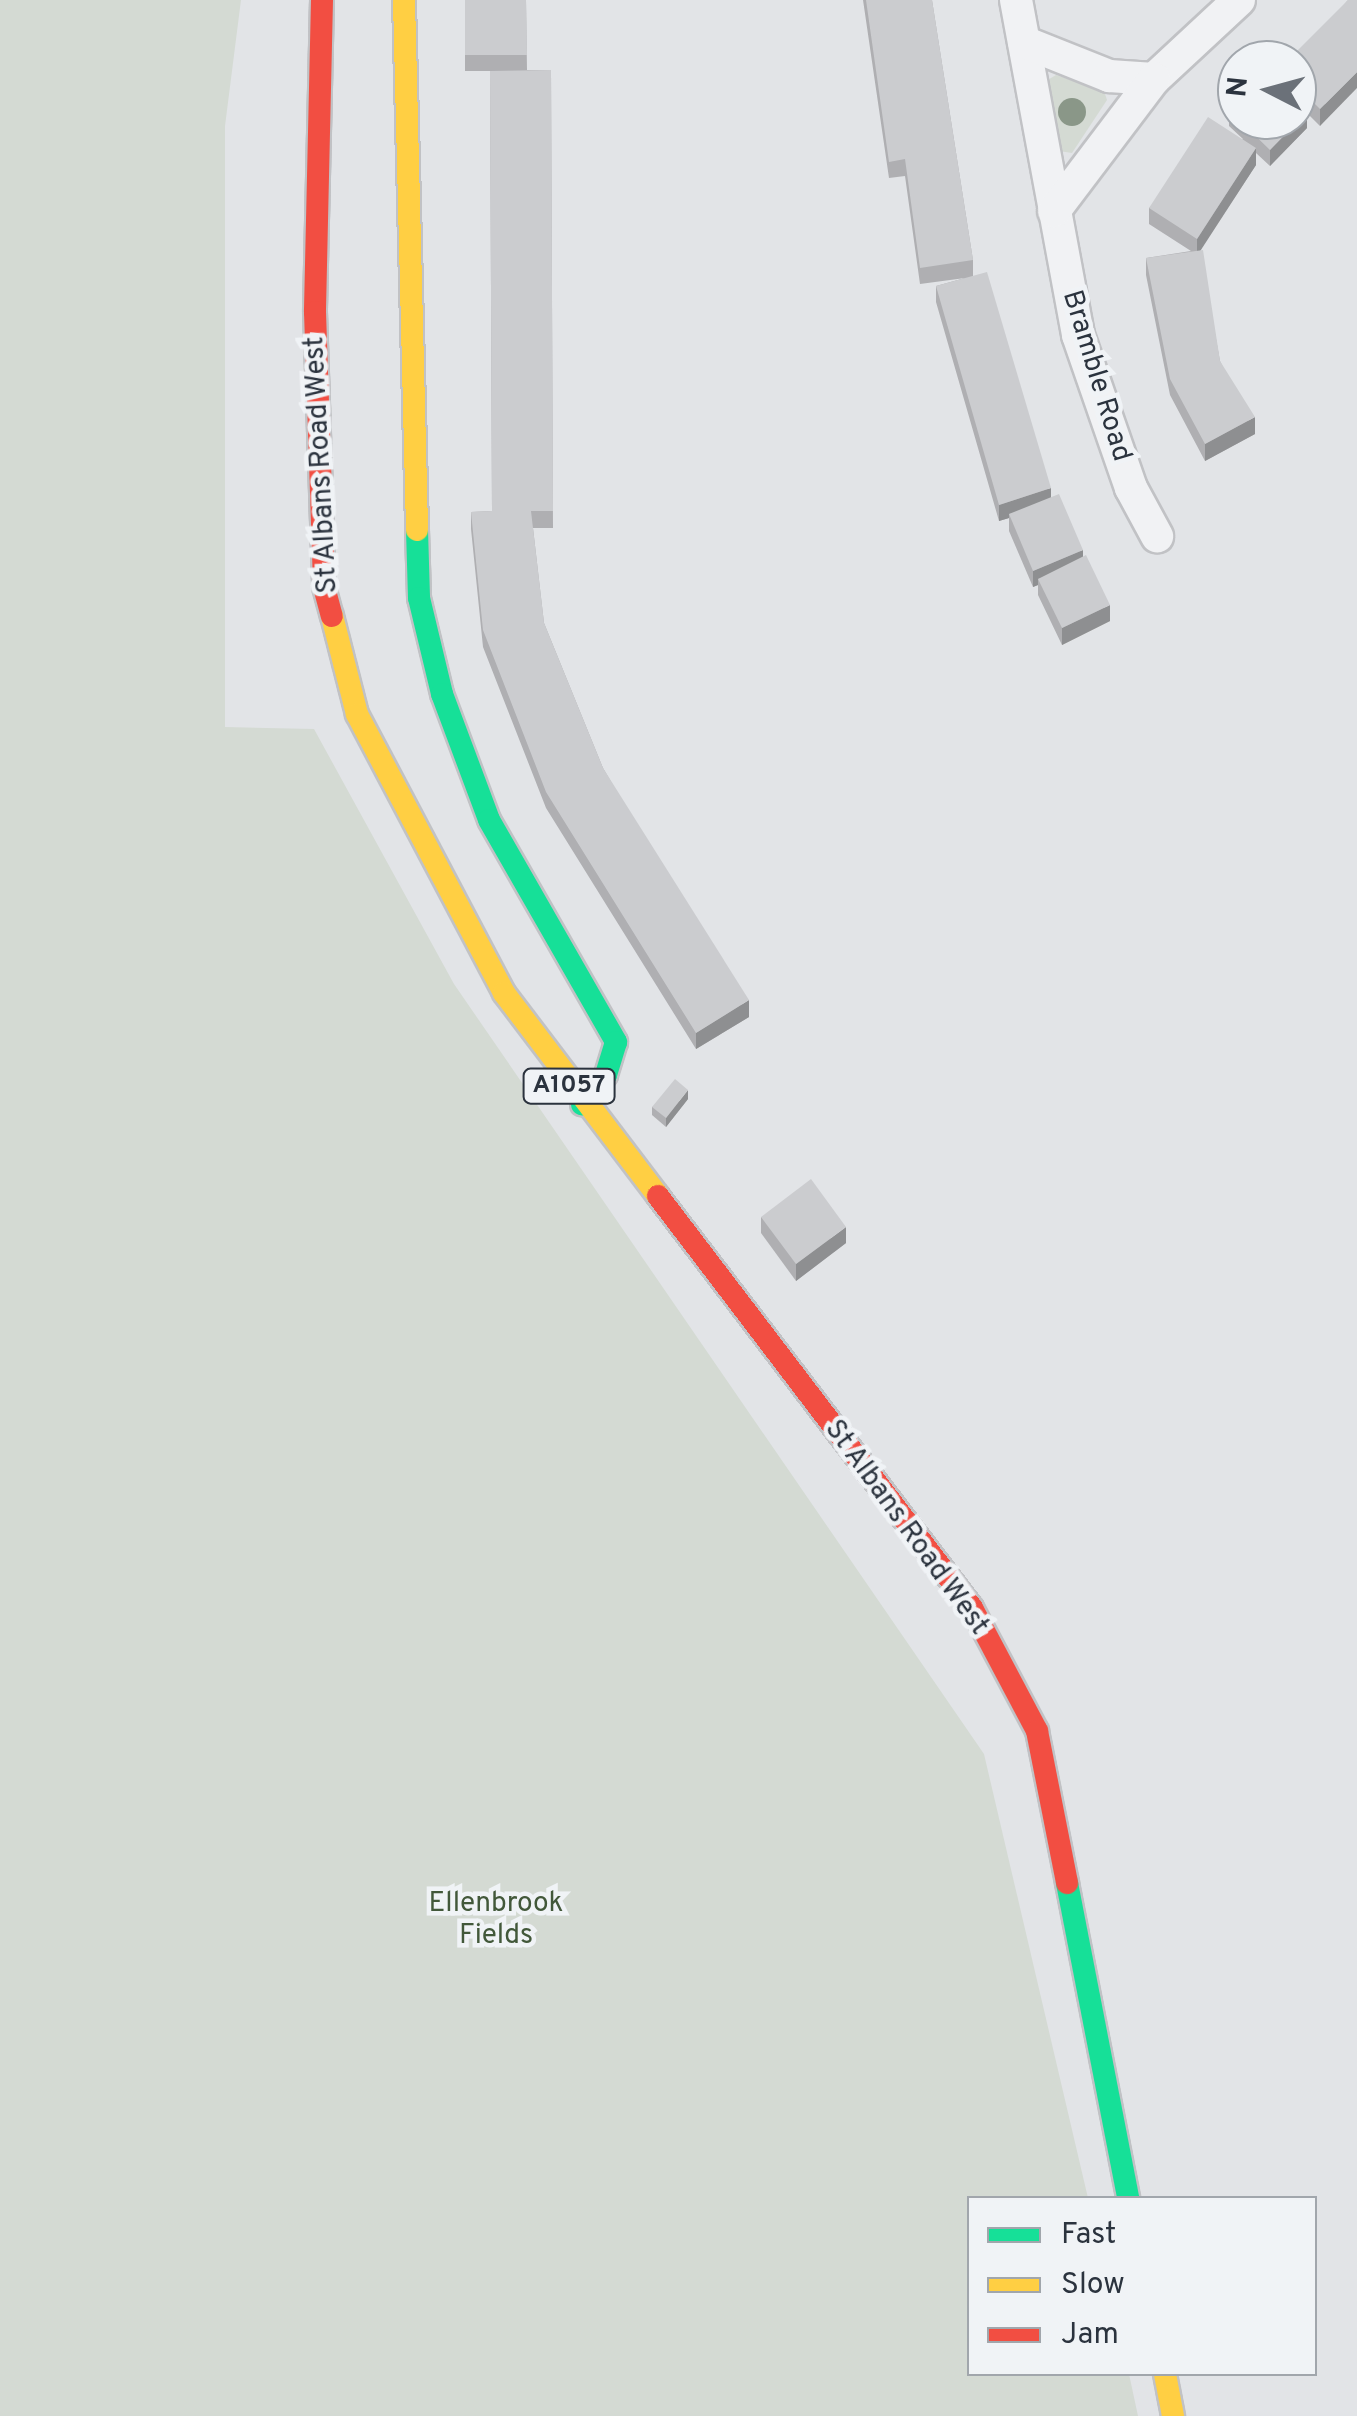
<!DOCTYPE html>
<html>
<head>
<meta charset="utf-8">
<style>
	body { margin:0 }
	#map { position:relative; width:1357px; height:2416px; overflow:hidden; background:#e2e4e7; font-family:Overpass,sans-serif }
	div>[style] { position:absolute }
	.green>* { inset:0; background:#d4dad3 }
	.roads { filter:drop-shadow(2px 0 #c1c2c5) drop-shadow(-2px 0 #c1c2c5) drop-shadow(0 2px #c1c2c5) drop-shadow(0 -2px #c1c2c5) }
	.street>* { height:32px; margin:-16px; padding:0 16px; transform-origin:16px; border-radius:16px; background:#f1f2f4 }
	.fast>* { height:22px; margin:-11px; padding:0 11px; transform-origin:11px; border-radius:11px; background:#16e098 }
	.slow>* { height:22px; margin:-11px; padding:0 11px; transform-origin:11px; border-radius:11px; background:#ffcf43 }
	.jam>* { height:22px; margin:-11px; padding:0 11px; transform-origin:11px; border-radius:11px; background:#f24e42 }
	.trees>* { width:28px; height:28px; margin:-14px; border-radius:50%; background:#8a9788 }
	.wall>* { inset:0; background:#afafb2 }
	.shaded-wall>* { inset:0; background:#8e8f91 }
	.building>* { inset:0; background:#cbcccf }
	span { translate:-50% -50%; white-space:nowrap; text-align:center; line-height:1.15; -webkit-text-stroke:9px #f0f3f6; paint-order:stroke }
	.shield-label span { padding:2px 8px; background:#f0f3f6; border:2px solid; border-radius:8px; -webkit-text-stroke-width:0 }
	.shield-label { font-size:25px; color:#2b333e; font-weight:700 }
	.street-label { font-size:28px; color:#2b333e }
	.park-label { font-size:28px; color:#42583a }
	.legend { position:absolute; left:967px; top:2196px; width:350px; height:180px; box-sizing:border-box; background:#f0f3f6; border:2px solid #a1a6ac; margin:0; padding:12px 18px; list-style:none; font-size:30px; color:#2b333e }
	.legend li { display:flex; align-items:center; gap:20px; height:50px }
	.legend b { width:50px; border:2px solid #a1a6ac }
	.north { position:absolute; left:1217px; top:40px; width:100px; height:100px; box-sizing:border-box; background:#f0f3f6; border:2px solid #a1a6ac; border-radius:50%; rotate:276deg; font-size:28px; font-weight:700; line-height:40px; text-align:center; color:#2b333e }
	.north::after { content:''; display:block; margin:auto; width:35px; height:45px; background:#6b7179; clip-path:polygon(50% 0,100% 100%,50% 72%,0 100%) }
</style>
</head>
<body>
<div id="map">
	<div class="green">
		<div style="clip-path:polygon(0 0,241px 0,225px 126px,225px 727px,314px 729px,454px 984px,984px 1754px,1088px 2198px,969px 2198px,969px 2374px,1129px 2374px,1138px 2416px,0 2416px)"></div>
		<div style="clip-path:polygon(1056px 75px,1104px 91px,1107px 100px,1072px 153px,1059px 151px,1046px 81px)"></div>
	</div>
	<div class="roads">
		<div class="street">
			<div style="left:1016px;top:0;width:341px;rotate:79.5deg"></div>
			<div style="left:1078px;top:335px;width:162px;rotate:70.9deg"></div>
			<div style="left:1131px;top:488px;width:55px;rotate:61.6deg"></div>
			<div style="left:1024px;top:42px;width:92px;rotate:21.8deg"></div>
			<div style="left:1109px;top:76px;width:45px;rotate:3.8deg"></div>
			<div style="left:1154px;top:79px;width:116px;rotate:-42.9deg"></div>
			<div style="left:1054px;top:211px;width:166px;rotate:-52.9deg"></div>
		</div>
		<div class="fast">
			<div style="left:417px;top:530px;width:68px;rotate:88.3deg"></div>
			<div style="left:419px;top:598px;width:99px;rotate:76.5deg"></div>
			<div style="left:442px;top:694px;width:134px;rotate:69.5deg"></div>
			<div style="left:489px;top:820px;width:256px;rotate:60.2deg"></div>
			<div style="left:616px;top:1042px;width:34px;rotate:107deg"></div>
			<div style="left:606px;top:1075px;width:38px;rotate:129deg"></div>
			<div style="left:1067px;top:1883px;width:321px;rotate:79deg"></div>
		</div>
		<div class="slow">
			<div style="left:404px;top:0;width:530px;rotate:88.59deg"></div>
			<div style="left:332px;top:616px;width:101px;rotate:75.7deg"></div>
			<div style="left:357px;top:714px;width:315px;rotate:62.2deg"></div>
			<div style="left:504px;top:993px;width:255px;rotate:52.8deg"></div>
			<div style="left:1165px;top:2374px;width:43px;rotate:79.2deg"></div>
		</div>
		<div class="jam">
			<div style="left:322px;top:0;width:312px;rotate:91.3deg"></div>
			<div style="left:315px;top:312px;width:275px;rotate:88.1deg"></div>
			<div style="left:324px;top:587px;width:30px;rotate:75deg"></div>
			<div style="left:658px;top:1196px;width:518px;rotate:52.69deg"></div>
			<div style="left:972px;top:1608px;width:139px;rotate:62.1deg"></div>
			<div style="left:1037px;top:1731px;width:155px;rotate:78.8deg"></div>
		</div>
	</div>
	<div class="trees">
		<div style="left:1072px;top:112px"></div>
	</div>
	<div class="wall">
		<div style="clip-path:polygon(465px 0,526px 0,527px 70px,551px 70px,553px 528px,533px 528px,544px 623px,603px 768px,749px 1017px,696px 1049px,546px 808px,483px 647px,471px 529px,471px 512px,492px 511px,490px 71px,465px 71px)"></div>
		<div style="clip-path:polygon(863px 0,932px 0,973px 260px,973px 276px,1051px 498px,1083px 557px,1110px 621px,1062px 645px,1038px 595px,1038px 585px,1033px 587px,1009px 531px,1009px 518px,999px 521px,936px 302px,936px 286px,965px 278px,920px 284px,905px 176px,889px 178px)"></div>
		<div style="clip-path:polygon(1348px 0,1320px 126px,1307px 113px,1307px 128px,1270px 166px,1256px 153px,1256px 165px,1200px 250px,1220px 361px,1255px 434px,1205px 461px,1170px 395px,1146px 275px,1146px 258px,1191px 251px,1149px 224px,1149px 208px,1243px 139px,1229px 126px,1229px 109px,1237px 101px,1237px 120px,1297px 120px,1297px 60px)"></div>
		<div style="clip-path:polygon(688px 1099px,666px 1127px,652px 1115px,652px 1107px)"></div>
		<div style="clip-path:polygon(761px 1217px,846px 1243px,796px 1281px,761px 1233px)"></div>
	</div>
	<div class="shaded-wall">
		<div style="clip-path:polygon(1357px 72px,1357px 88px,1320px 126px,1320px 109px)"></div>
		<div style="clip-path:polygon(1307px 112px,1307px 128px,1270px 166px,1270px 150px)"></div>
		<div style="clip-path:polygon(1256px 148px,1256px 165px,1197px 256px,1197px 239px)"></div>
		<div style="clip-path:polygon(1255px 417px,1255px 434px,1205px 461px,1205px 444px)"></div>
		<div style="clip-path:polygon(1051px 488px,1051px 505px,1009px 514px,1009px 518px,999px 521px,999px 505px)"></div>
		<div style="clip-path:polygon(1083px 550px,1083px 566px,1038px 579px,1038px 585px,1033px 587px,1033px 571px)"></div>
		<div style="clip-path:polygon(1110px 605px,1110px 621px,1062px 645px,1062px 628px)"></div>
		<div style="clip-path:polygon(749px 1000px,749px 1017px,696px 1049px,696px 1033px)"></div>
		<div style="clip-path:polygon(688px 1090px,688px 1099px,666px 1127px,666px 1118px)"></div>
		<div style="clip-path:polygon(846px 1227px,846px 1243px,796px 1281px,796px 1264px)"></div>
	</div>
	<div class="building">
		<div style="clip-path:polygon(465px 0,526px 0,527px 55px,465px 55px)"></div>
		<div style="clip-path:polygon(866px 0,932px 0,973px 260px,920px 268px,905px 159px,889px 162px)"></div>
		<div style="clip-path:polygon(1348px 0,1357px 0,1357px 72px,1320px 109px,1297px 86px,1297px 60px,1288px 60px)"></div>
		<div style="clip-path:polygon(551px 70px,553px 511px,531px 511px,544px 623px,603px 768px,749px 1000px,696px 1033px,546px 792px,483px 630px,471px 512px,492px 511px,490px 71px)"></div>
		<div style="clip-path:polygon(1237px 101px,1237px 118px,1229px 109px)"></div>
		<div style="clip-path:polygon(1297px 102px,1307px 112px,1270px 150px,1239px 120px,1297px 120px)"></div>
		<div style="clip-path:polygon(1208px 117px,1256px 148px,1197px 239px,1149px 208px)"></div>
		<div style="clip-path:polygon(1203px 250px,1220px 361px,1255px 417px,1205px 444px,1170px 379px,1146px 258px)"></div>
		<div style="clip-path:polygon(987px 272px,1051px 488px,999px 505px,936px 286px)"></div>
		<div style="clip-path:polygon(1059px 494px,1083px 550px,1033px 571px,1009px 514px)"></div>
		<div style="clip-path:polygon(1086px 555px,1110px 605px,1062px 628px,1038px 579px)"></div>
		<div style="clip-path:polygon(675px 1079px,688px 1090px,666px 1118px,652px 1107px)"></div>
		<div style="clip-path:polygon(811px 1179px,846px 1227px,796px 1264px,761px 1217px)"></div>
	</div>
	<div class="shield-label">
		<span style="left:569px;top:1086px">A1057</span>
	</div>
	<div class="street-label">
		<span style="left:1096px;top:376px;rotate:73deg">Bramble Road</span>
		<span style="left:322px;top:465px;rotate:-93deg">St Albans Road West</span>
		<span style="left:906px;top:1528px;rotate:54deg">St Albans Road West</span>
	</div>
	<div class="park-label">
		<span style="left:496px;top:1920px">Ellenbrook<br>Fields</span>
	</div>
	<ul class="legend">
	<li><b style="height:12px;background:#16e098"></b>Fast</li>
	<li><b style="height:12px;background:#ffcf43"></b>Slow</li>
	<li><b style="height:12px;background:#f24e42"></b>Jam</li>
	</ul>
	<div class="north">N</div>
</div>
</body>
</html>
